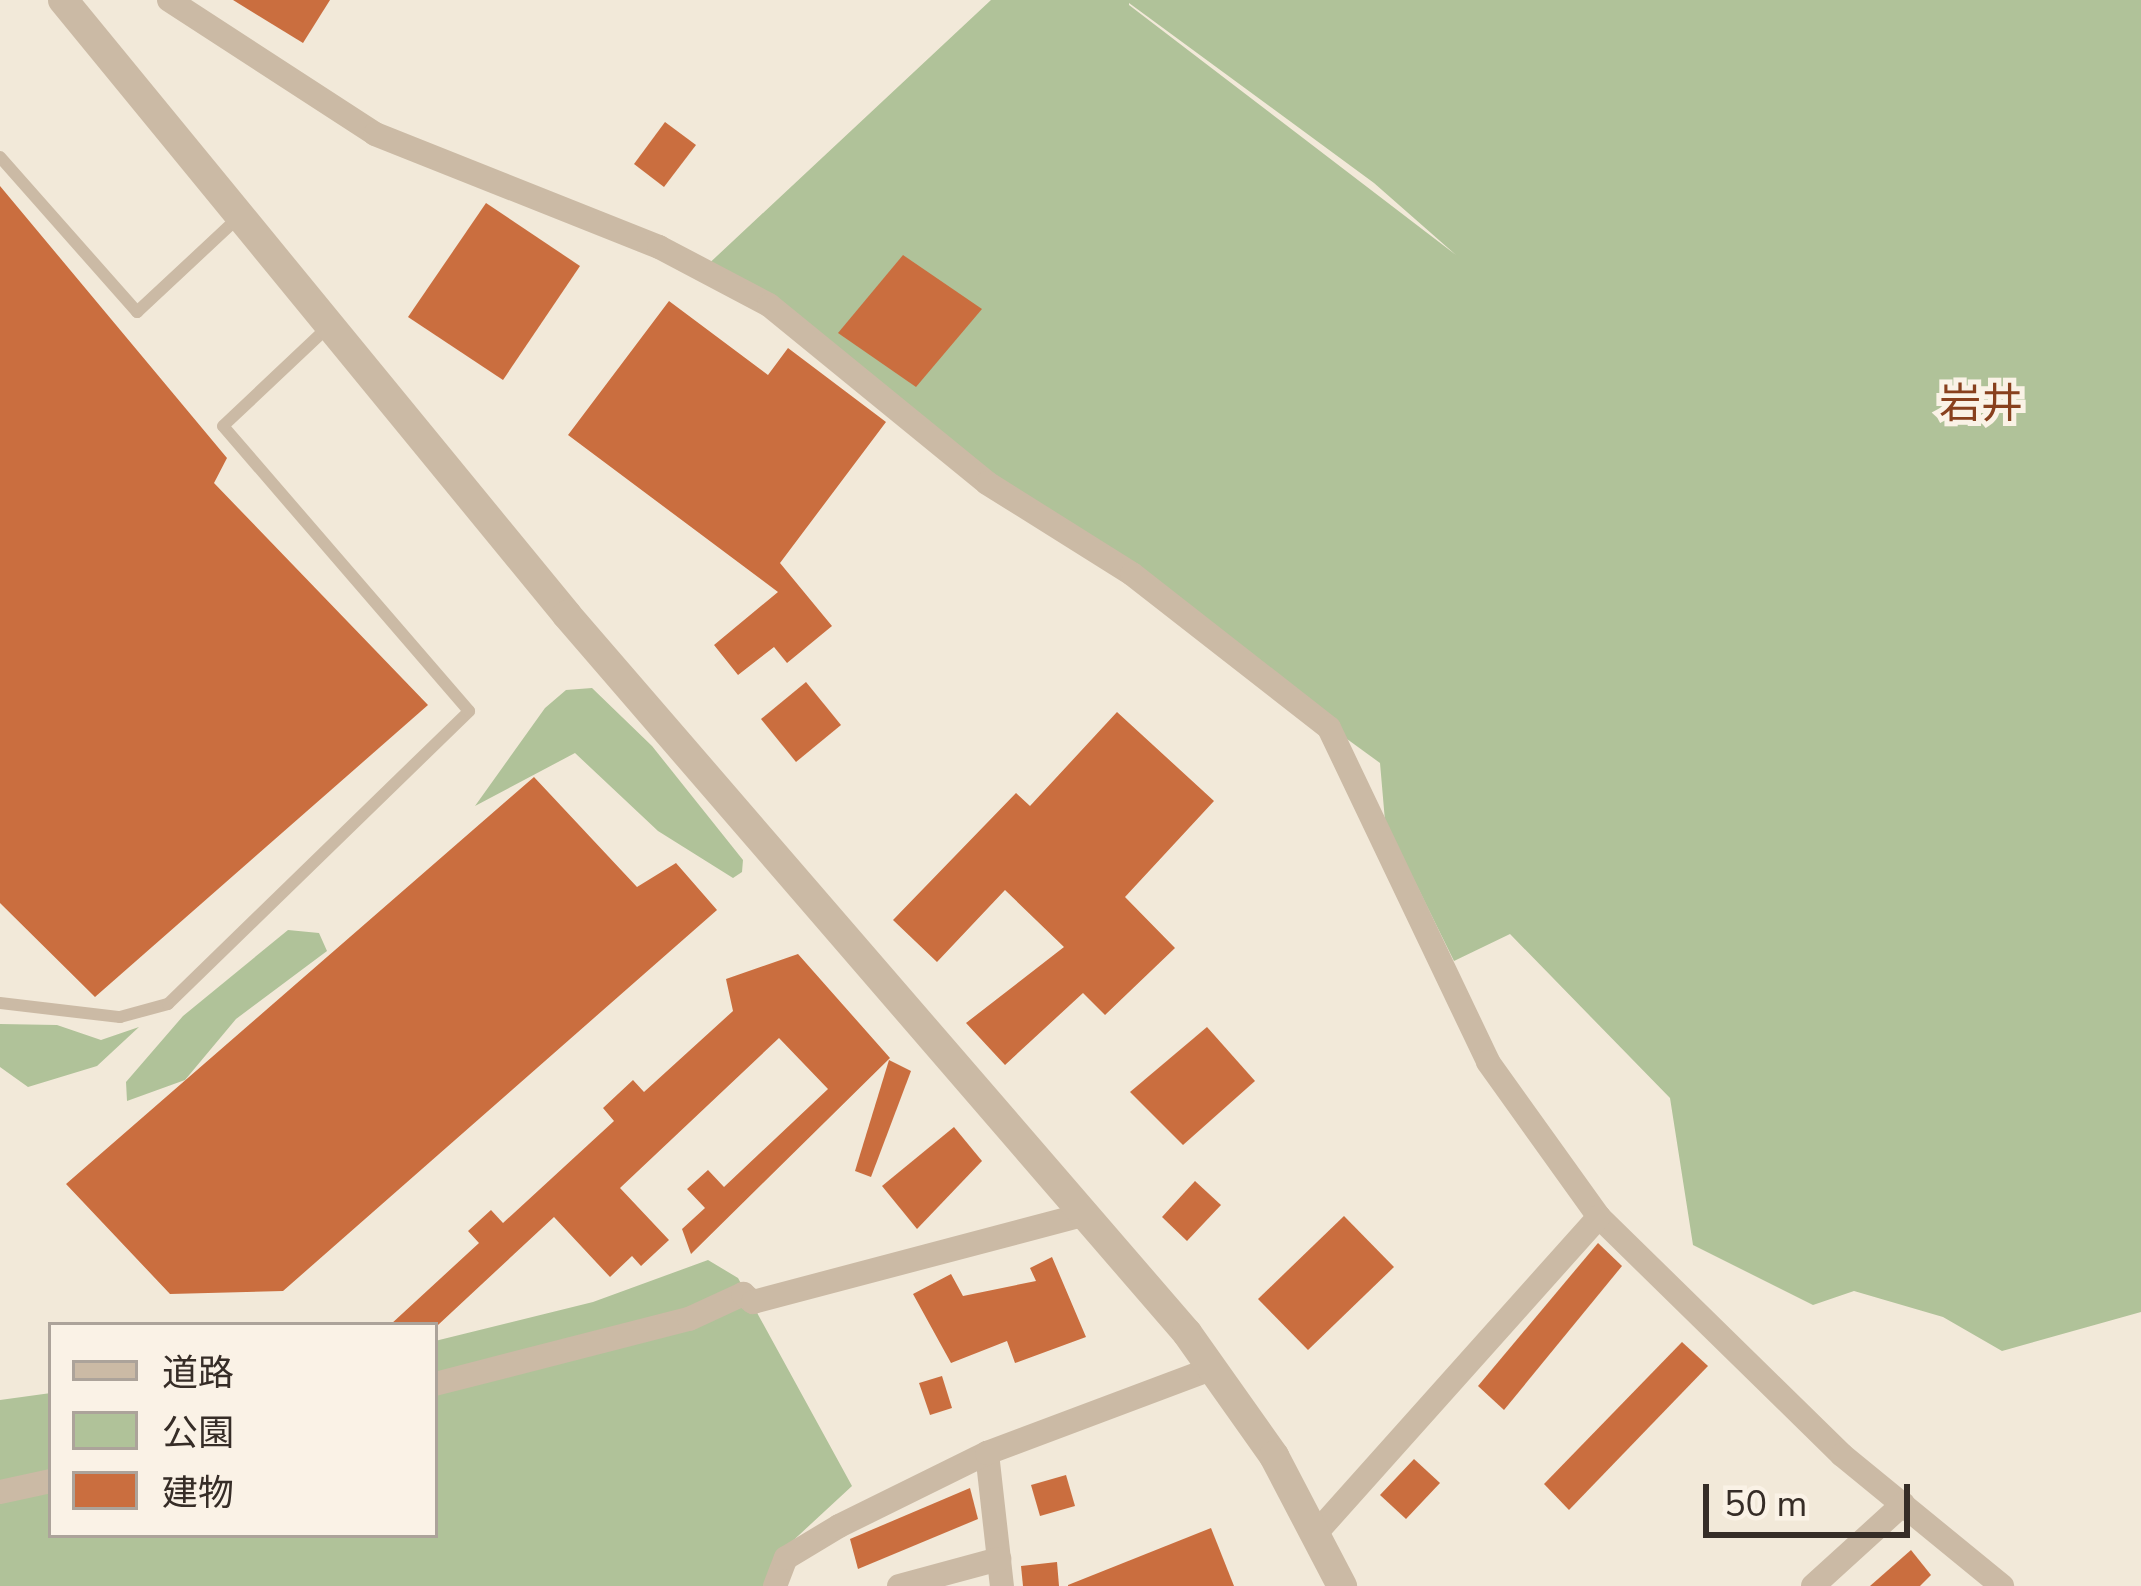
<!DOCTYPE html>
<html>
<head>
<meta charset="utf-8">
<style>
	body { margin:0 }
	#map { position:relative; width:2141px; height:1586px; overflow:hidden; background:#f2e9d9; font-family:"Nunito Sans","Noto Sans JP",sans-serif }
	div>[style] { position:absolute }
	.green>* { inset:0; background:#b0c299 }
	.building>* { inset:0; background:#ca6e3f }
	.service>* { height:12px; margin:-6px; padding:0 6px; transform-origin:6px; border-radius:6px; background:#cbbaa5 }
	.minor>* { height:24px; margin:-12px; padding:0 12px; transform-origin:12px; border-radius:12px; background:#cbbaa5 }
	.tertiary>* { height:30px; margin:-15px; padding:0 15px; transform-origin:15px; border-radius:15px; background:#cbbaa5 }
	span { translate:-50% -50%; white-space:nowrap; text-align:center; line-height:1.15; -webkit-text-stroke:10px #faf2e6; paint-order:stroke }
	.quarter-label { font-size:42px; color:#88401d }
	.legend { position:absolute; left:48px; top:1322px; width:390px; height:216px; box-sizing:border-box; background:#faf2e6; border:3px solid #aca39a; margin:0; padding:15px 21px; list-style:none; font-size:36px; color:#362d27 }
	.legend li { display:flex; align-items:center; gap:24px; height:60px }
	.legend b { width:60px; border:3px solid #aca39a }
	.scale { position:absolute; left:1703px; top:1484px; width:207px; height:54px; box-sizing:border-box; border:6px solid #362d27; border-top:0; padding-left:15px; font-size:36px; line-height:42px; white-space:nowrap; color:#362d27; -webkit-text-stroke:9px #faf2e6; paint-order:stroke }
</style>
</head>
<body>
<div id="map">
	<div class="green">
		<div style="clip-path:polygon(evenodd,991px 0,2141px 0,2141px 1312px,2002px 1351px,1943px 1317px,1854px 1291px,1813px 1305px,1693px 1245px,1670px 1098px,1510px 934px,1454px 961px,1385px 821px,1380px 763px,702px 270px,991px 0,1129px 3px,1374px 183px,1456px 255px,1129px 5px,1129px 3px)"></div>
		<div style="clip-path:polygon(592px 688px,652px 746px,743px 860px,742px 872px,733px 878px,658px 831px,575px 753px,475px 806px,545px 708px,566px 690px)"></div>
		<div style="clip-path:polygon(288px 930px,319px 933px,327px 951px,236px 1019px,185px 1080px,127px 1101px,126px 1082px,183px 1016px)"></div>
		<div style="clip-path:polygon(0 1024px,57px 1025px,101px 1040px,139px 1027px,97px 1066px,28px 1087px,0 1067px)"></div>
		<div style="clip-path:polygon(708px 1260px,738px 1278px,852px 1486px,785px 1548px,769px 1586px,0 1586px,0 1488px,51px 1476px,51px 1535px,435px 1535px,435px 1341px,593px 1302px)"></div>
		<div style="clip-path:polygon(51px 1393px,51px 1471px,0 1482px,0 1400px)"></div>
	</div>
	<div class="building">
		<div style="clip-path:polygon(233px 0,330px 0,303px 43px)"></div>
		<div style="clip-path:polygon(665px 122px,696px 145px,664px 187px,634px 164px)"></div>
		<div style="clip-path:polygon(0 186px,227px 458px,214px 483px,428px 705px,95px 997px,0 903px)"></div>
		<div style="clip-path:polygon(486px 203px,580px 266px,503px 380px,408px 317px)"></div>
		<div style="clip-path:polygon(903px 255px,982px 309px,916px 387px,838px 333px)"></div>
		<div style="clip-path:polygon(669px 301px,768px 375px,788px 348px,886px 422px,780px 563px,832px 626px,787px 663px,774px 647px,738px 675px,714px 645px,778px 592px,568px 435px)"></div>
		<div style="clip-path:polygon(806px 682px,841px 725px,796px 762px,761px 719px)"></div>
		<div style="clip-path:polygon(1117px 712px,1214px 801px,1125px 897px,1175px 948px,1105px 1015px,1083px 993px,1005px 1065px,966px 1023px,1064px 947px,1005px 890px,937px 962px,893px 920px,1016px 793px,1030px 806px)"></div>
		<div style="clip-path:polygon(534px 777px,637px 887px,676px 863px,717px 910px,283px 1291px,170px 1294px,66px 1184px)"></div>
		<div style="clip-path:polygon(798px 954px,890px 1058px,691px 1254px,682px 1229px,705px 1208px,687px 1189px,708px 1170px,724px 1187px,828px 1089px,779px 1038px,620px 1188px,669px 1240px,641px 1266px,632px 1256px,610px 1277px,554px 1217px,438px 1325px,390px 1325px,479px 1243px,468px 1231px,491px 1210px,503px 1223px,614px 1121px,603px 1108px,633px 1080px,644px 1092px,733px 1011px,726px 979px)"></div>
		<div style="clip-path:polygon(1207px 1027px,1255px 1081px,1183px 1145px,1130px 1092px)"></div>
		<div style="clip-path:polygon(889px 1060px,911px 1071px,871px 1177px,855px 1171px)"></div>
		<div style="clip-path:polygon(954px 1127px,982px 1161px,917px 1229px,882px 1186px)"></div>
		<div style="clip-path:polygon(1195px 1181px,1221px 1205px,1187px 1241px,1162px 1217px)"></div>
		<div style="clip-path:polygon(1344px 1216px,1394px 1267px,1308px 1350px,1258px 1299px)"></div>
		<div style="clip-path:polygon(1598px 1243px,1622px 1266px,1504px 1410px,1478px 1386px)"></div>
		<div style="clip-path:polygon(1052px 1257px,1086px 1337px,1015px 1363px,1007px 1341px,951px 1363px,913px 1294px,951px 1274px,963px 1296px,1036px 1281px,1030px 1268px)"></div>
		<div style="clip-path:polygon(1682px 1342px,1708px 1366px,1569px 1510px,1544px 1484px)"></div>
		<div style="clip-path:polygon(942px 1376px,952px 1408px,930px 1415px,919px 1383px)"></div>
		<div style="clip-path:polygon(1414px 1459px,1440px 1483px,1406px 1519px,1380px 1495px)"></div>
		<div style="clip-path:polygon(1066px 1475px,1075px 1506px,1040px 1516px,1031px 1485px)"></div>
		<div style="clip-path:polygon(970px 1488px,978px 1519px,858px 1569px,850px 1539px)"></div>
		<div style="clip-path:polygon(1211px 1528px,1234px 1586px,1068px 1586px,1068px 1585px)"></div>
		<div style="clip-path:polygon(1911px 1550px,1931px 1575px,1920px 1586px,1870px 1586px)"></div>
		<div style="clip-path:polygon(1057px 1562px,1059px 1586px,1023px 1586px,1021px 1566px)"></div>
	</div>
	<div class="service">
		<div style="left:0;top:157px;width:207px;rotate:48.5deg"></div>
		<div style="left:137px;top:312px;width:139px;rotate:-43deg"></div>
		<div style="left:0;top:1003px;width:121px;rotate:6.7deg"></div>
		<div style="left:120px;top:1017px;width:50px;rotate:-15.2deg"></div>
		<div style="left:168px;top:1004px;width:420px;rotate:-44.2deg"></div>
		<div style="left:469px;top:711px;width:376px;rotate:-130.8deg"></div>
		<div style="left:223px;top:426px;width:147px;rotate:-43.3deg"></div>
	</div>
	<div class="minor">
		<div style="left:169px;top:0;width:246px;rotate:33deg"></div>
		<div style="left:375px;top:134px;width:306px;rotate:21.7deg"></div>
		<div style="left:659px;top:247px;width:124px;rotate:27.8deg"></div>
		<div style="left:769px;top:305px;width:281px;rotate:39.2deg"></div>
		<div style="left:987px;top:483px;width:171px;rotate:32.1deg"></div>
		<div style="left:1132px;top:574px;width:250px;rotate:38deg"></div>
		<div style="left:1329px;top:728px;width:370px;rotate:64.5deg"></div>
		<div style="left:1488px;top:1062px;width:191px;rotate:54.4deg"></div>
		<div style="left:1599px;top:1217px;width:340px;rotate:44.4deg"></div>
		<div style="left:1842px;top:1455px;width:207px;rotate:39.3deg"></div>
		<div style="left:435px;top:1384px;width:262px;rotate:-14.4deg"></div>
		<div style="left:689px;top:1319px;width:60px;rotate:-24.8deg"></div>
		<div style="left:743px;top:1294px;width:13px;rotate:39deg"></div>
		<div style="left:753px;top:1302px;width:343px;rotate:-14.8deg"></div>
		<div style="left:987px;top:1453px;width:134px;rotate:83.6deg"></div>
		<div style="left:0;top:1492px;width:52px;rotate:-12.2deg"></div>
		<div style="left:1317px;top:1532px;width:423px;rotate:-48.2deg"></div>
		<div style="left:775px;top:1586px;width:30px;rotate:-69deg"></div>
		<div style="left:786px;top:1558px;width:62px;rotate:-31.1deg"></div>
		<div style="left:839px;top:1526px;width:165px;rotate:-26.3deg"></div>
		<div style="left:987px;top:1453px;width:239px;rotate:-20.6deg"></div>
		<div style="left:899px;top:1586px;width:104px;rotate:-15.1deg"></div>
		<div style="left:1813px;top:1586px;width:122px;rotate:-42.3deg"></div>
	</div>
	<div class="tertiary">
		<div style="left:63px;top:0;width:795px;rotate:50.66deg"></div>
		<div style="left:567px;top:615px;width:949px;rotate:49.19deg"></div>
		<div style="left:1187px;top:1333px;width:151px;rotate:54.7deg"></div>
		<div style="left:1274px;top:1456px;width:147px;rotate:62.4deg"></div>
	</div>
	<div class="quarter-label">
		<span style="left:1981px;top:405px">岩井</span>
	</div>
	<ul class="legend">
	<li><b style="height:15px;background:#cbbaa5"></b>道路</li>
	<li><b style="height:33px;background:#b0c299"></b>公園</li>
	<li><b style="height:33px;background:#ca6e3f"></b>建物</li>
	</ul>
	<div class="scale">50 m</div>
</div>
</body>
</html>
